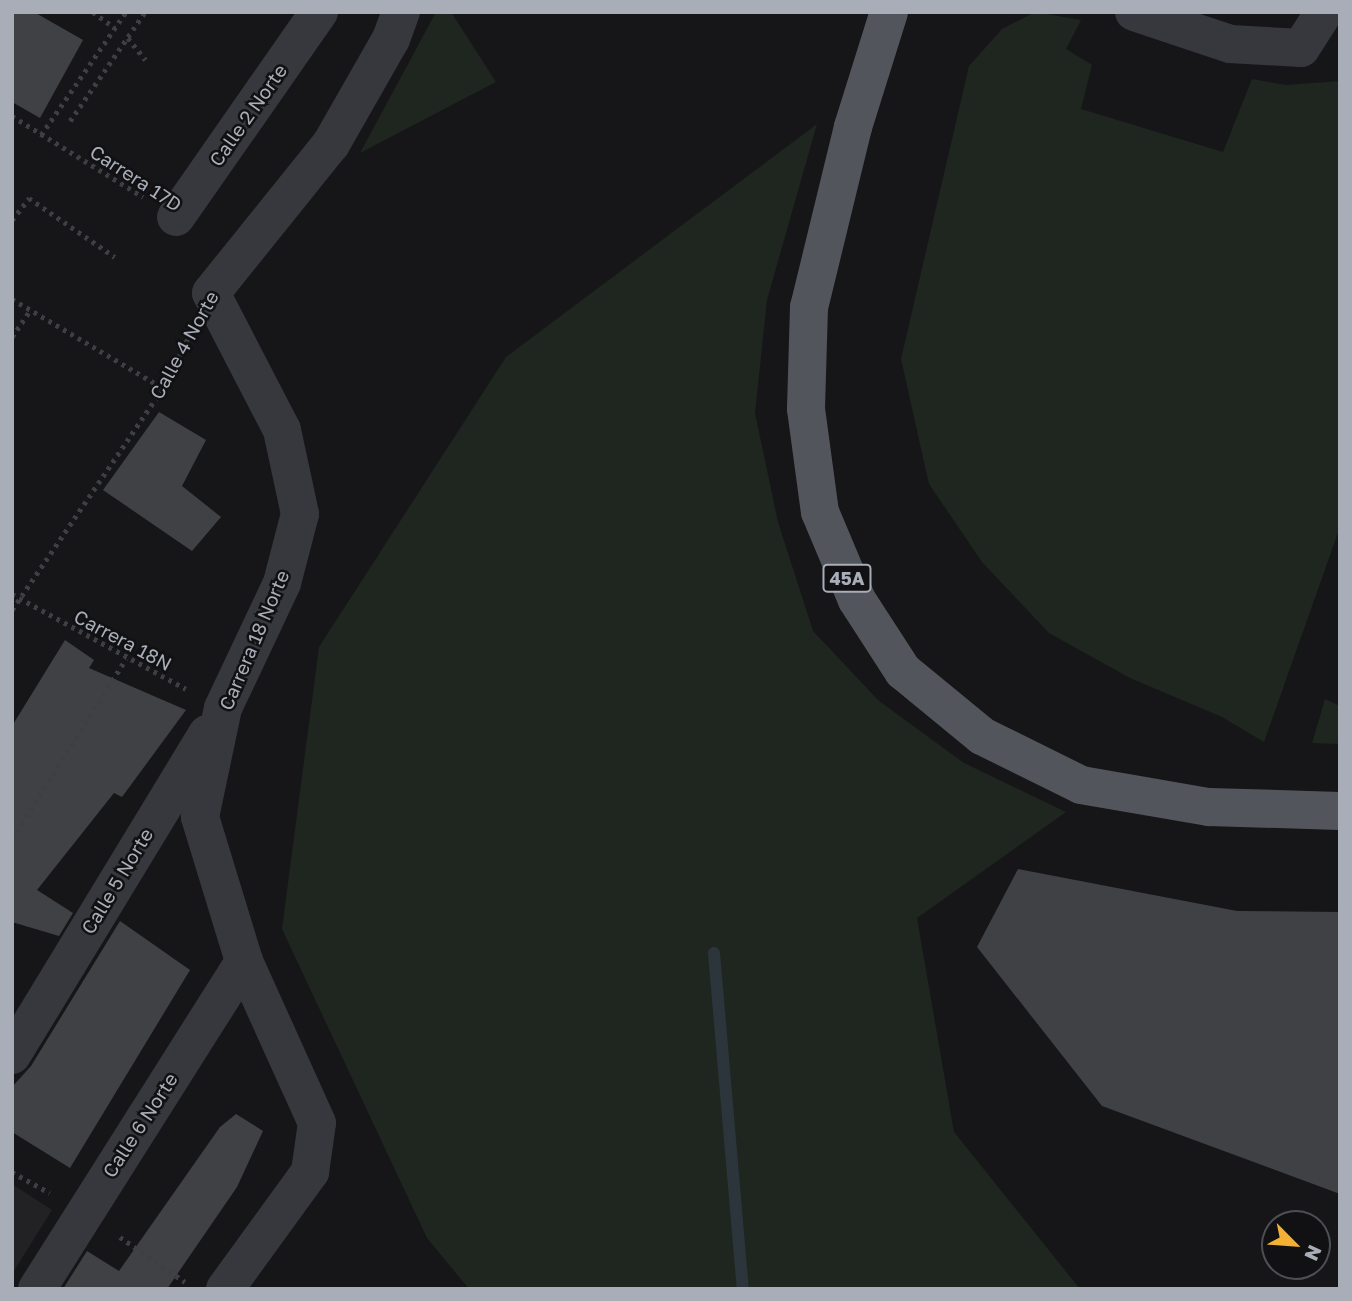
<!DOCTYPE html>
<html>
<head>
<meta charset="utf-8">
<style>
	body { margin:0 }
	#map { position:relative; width:1352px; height:1301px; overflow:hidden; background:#161618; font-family:"Golos Text",sans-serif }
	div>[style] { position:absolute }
	.built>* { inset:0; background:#222225 }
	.green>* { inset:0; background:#1e261f }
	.stream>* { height:12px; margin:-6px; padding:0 6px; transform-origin:6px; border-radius:6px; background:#2c353c }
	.building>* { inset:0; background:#404145 }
	.path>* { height:4.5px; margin-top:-2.25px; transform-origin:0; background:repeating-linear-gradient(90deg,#3d3f44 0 3.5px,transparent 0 8.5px) }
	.minor>* { height:38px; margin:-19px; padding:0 19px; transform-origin:19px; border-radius:19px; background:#37383d }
	.major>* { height:38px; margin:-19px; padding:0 19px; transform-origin:19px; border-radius:19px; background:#53555c }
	span { translate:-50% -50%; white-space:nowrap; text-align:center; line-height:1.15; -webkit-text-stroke:5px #111113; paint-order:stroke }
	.shield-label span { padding:2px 5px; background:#111113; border:2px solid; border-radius:5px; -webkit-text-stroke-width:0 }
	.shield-label { font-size:18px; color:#a8adb8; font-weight:700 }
	.street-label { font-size:19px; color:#a8adb8 }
	.frame { position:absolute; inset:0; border:14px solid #a8adb8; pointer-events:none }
	.north { position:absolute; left:1261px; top:1210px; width:70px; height:70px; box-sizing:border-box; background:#111113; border:2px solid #4d4f55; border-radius:50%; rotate:115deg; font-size:19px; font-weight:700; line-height:28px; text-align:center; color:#a8adb8 }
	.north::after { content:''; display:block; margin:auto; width:24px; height:32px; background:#f2b134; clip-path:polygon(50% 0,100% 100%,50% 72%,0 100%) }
</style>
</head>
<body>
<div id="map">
	<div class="built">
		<div style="clip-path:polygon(12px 1184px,52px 1210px,12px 1274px)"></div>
	</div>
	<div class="green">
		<div style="clip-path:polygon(436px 12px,451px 12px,496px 82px,360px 153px)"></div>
		<div style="clip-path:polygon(1035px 12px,1081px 20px,1066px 49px,1092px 65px,1081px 109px,1223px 152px,1252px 79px,1286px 85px,1340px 81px,1340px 527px,1264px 742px,1222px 717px,1130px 678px,1049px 633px,982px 562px,929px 484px,901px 359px,969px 66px,1002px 29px)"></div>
		<div style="clip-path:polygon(817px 124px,767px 300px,755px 413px,778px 522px,813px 631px,879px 701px,964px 763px,1066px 812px,917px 918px,954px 1132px,1080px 1289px,469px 1289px,427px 1238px,282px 929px,319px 647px,506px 357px)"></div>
		<div style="clip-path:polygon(1325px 699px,1340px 706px,1340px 744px,1312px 743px)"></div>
	</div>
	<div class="stream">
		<div style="left:714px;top:953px;width:337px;rotate:85.1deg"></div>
	</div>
	<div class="building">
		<div style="clip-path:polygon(12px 12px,34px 12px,83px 40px,40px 118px,12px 102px)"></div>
		<div style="clip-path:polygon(159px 412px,206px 440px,182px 486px,221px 517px,192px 551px,103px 490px)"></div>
		<div style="clip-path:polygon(65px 640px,94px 660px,89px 668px,186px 710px,122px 797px,114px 793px,37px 890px,73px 913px,59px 936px,12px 922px,12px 726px)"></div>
		<div style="clip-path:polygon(1018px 869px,1237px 911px,1340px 912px,1340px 1194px,1102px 1106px,977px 947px)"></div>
		<div style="clip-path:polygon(120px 921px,190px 970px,70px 1168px,12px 1132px,12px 1087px,31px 1066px)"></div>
		<div style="clip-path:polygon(236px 1114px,263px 1131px,237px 1187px,167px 1289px,63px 1289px,87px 1251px,119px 1271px,220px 1127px)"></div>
	</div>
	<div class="path">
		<div style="left:93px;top:12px;width:27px;rotate:36deg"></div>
		<div style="left:128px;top:38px;width:28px;rotate:51deg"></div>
		<div style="left:12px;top:116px;width:154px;rotate:31.7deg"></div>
		<div style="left:70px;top:121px;width:132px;rotate:-55.5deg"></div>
		<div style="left:41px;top:135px;width:150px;rotate:-55.4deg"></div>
		<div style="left:12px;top:220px;width:28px;rotate:-52deg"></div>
		<div style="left:29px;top:198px;width:104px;rotate:34.5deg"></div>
		<div style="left:12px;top:299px;width:175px;rotate:30.5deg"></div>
		<div style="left:12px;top:337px;width:32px;rotate:-56deg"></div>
		<div style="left:12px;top:594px;width:198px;rotate:28.6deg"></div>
		<div style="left:12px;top:610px;width:268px;rotate:-55.8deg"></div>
		<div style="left:163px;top:388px;width:56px;rotate:-63.4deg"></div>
		<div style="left:12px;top:839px;width:213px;rotate:-57.7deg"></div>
		<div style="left:12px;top:1172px;width:43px;rotate:28.9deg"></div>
		<div style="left:120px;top:1237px;width:79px;rotate:34.7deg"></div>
	</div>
	<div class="minor">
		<div style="left:1134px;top:12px;width:101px;rotate:18.4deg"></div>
		<div style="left:1230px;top:44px;width:71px;rotate:3.2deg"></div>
		<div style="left:1301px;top:48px;width:43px;rotate:-57.4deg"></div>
		<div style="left:176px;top:217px;width:250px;rotate:-55.1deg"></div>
		<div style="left:12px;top:1055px;width:376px;rotate:-58.7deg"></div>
		<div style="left:37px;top:1289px;width:388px;rotate:-57.7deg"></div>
		<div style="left:225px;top:1289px;width:145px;rotate:-54deg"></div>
		<div style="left:310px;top:1172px;width:49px;rotate:-81.9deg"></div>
		<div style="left:317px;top:1123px;width:178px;rotate:-114.3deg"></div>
		<div style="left:244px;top:961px;width:151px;rotate:-107deg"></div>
		<div style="left:200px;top:817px;width:111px;rotate:-78.1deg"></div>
		<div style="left:223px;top:708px;width:138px;rotate:-64.7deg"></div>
		<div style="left:282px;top:583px;width:71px;rotate:-75.4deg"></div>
		<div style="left:300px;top:514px;width:86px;rotate:-102.1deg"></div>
		<div style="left:282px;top:430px;width:154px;rotate:-117.4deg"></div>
		<div style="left:211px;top:293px;width:191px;rotate:-51.2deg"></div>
		<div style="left:331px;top:144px;width:121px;rotate:-60.3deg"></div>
		<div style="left:391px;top:39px;width:29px;rotate:-70deg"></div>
	</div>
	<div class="major">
		<div style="left:889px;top:12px;width:121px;rotate:107.4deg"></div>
		<div style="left:853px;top:127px;width:185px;rotate:103.7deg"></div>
		<div style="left:809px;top:307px;width:102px;rotate:91.7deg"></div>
		<div style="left:806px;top:409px;width:104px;rotate:82.3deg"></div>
		<div style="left:820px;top:512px;width:95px;rotate:67.2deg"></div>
		<div style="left:857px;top:600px;width:85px;rotate:57.1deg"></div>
		<div style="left:903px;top:671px;width:102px;rotate:39.4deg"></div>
		<div style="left:982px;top:736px;width:110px;rotate:26.3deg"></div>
		<div style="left:1081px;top:785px;width:130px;rotate:9.8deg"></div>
		<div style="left:1209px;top:807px;width:131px;rotate:1.7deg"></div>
	</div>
	<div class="shield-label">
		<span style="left:847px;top:578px">45A</span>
	</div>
	<div class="street-label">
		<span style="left:248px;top:115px;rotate:-55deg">Calle 2 Norte</span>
		<span style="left:136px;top:178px;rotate:33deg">Carrera 17D</span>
		<span style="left:184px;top:345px;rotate:-61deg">Calle 4 Norte</span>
		<span style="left:123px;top:640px;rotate:28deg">Carrera 18N</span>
		<span style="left:254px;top:640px;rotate:-67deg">Carrera 18 Norte</span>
		<span style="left:117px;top:881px;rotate:-59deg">Calle 5 Norte</span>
		<span style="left:140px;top:1125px;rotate:-57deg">Calle 6 Norte</span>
	</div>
	<div class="frame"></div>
	<div class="north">N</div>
</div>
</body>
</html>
